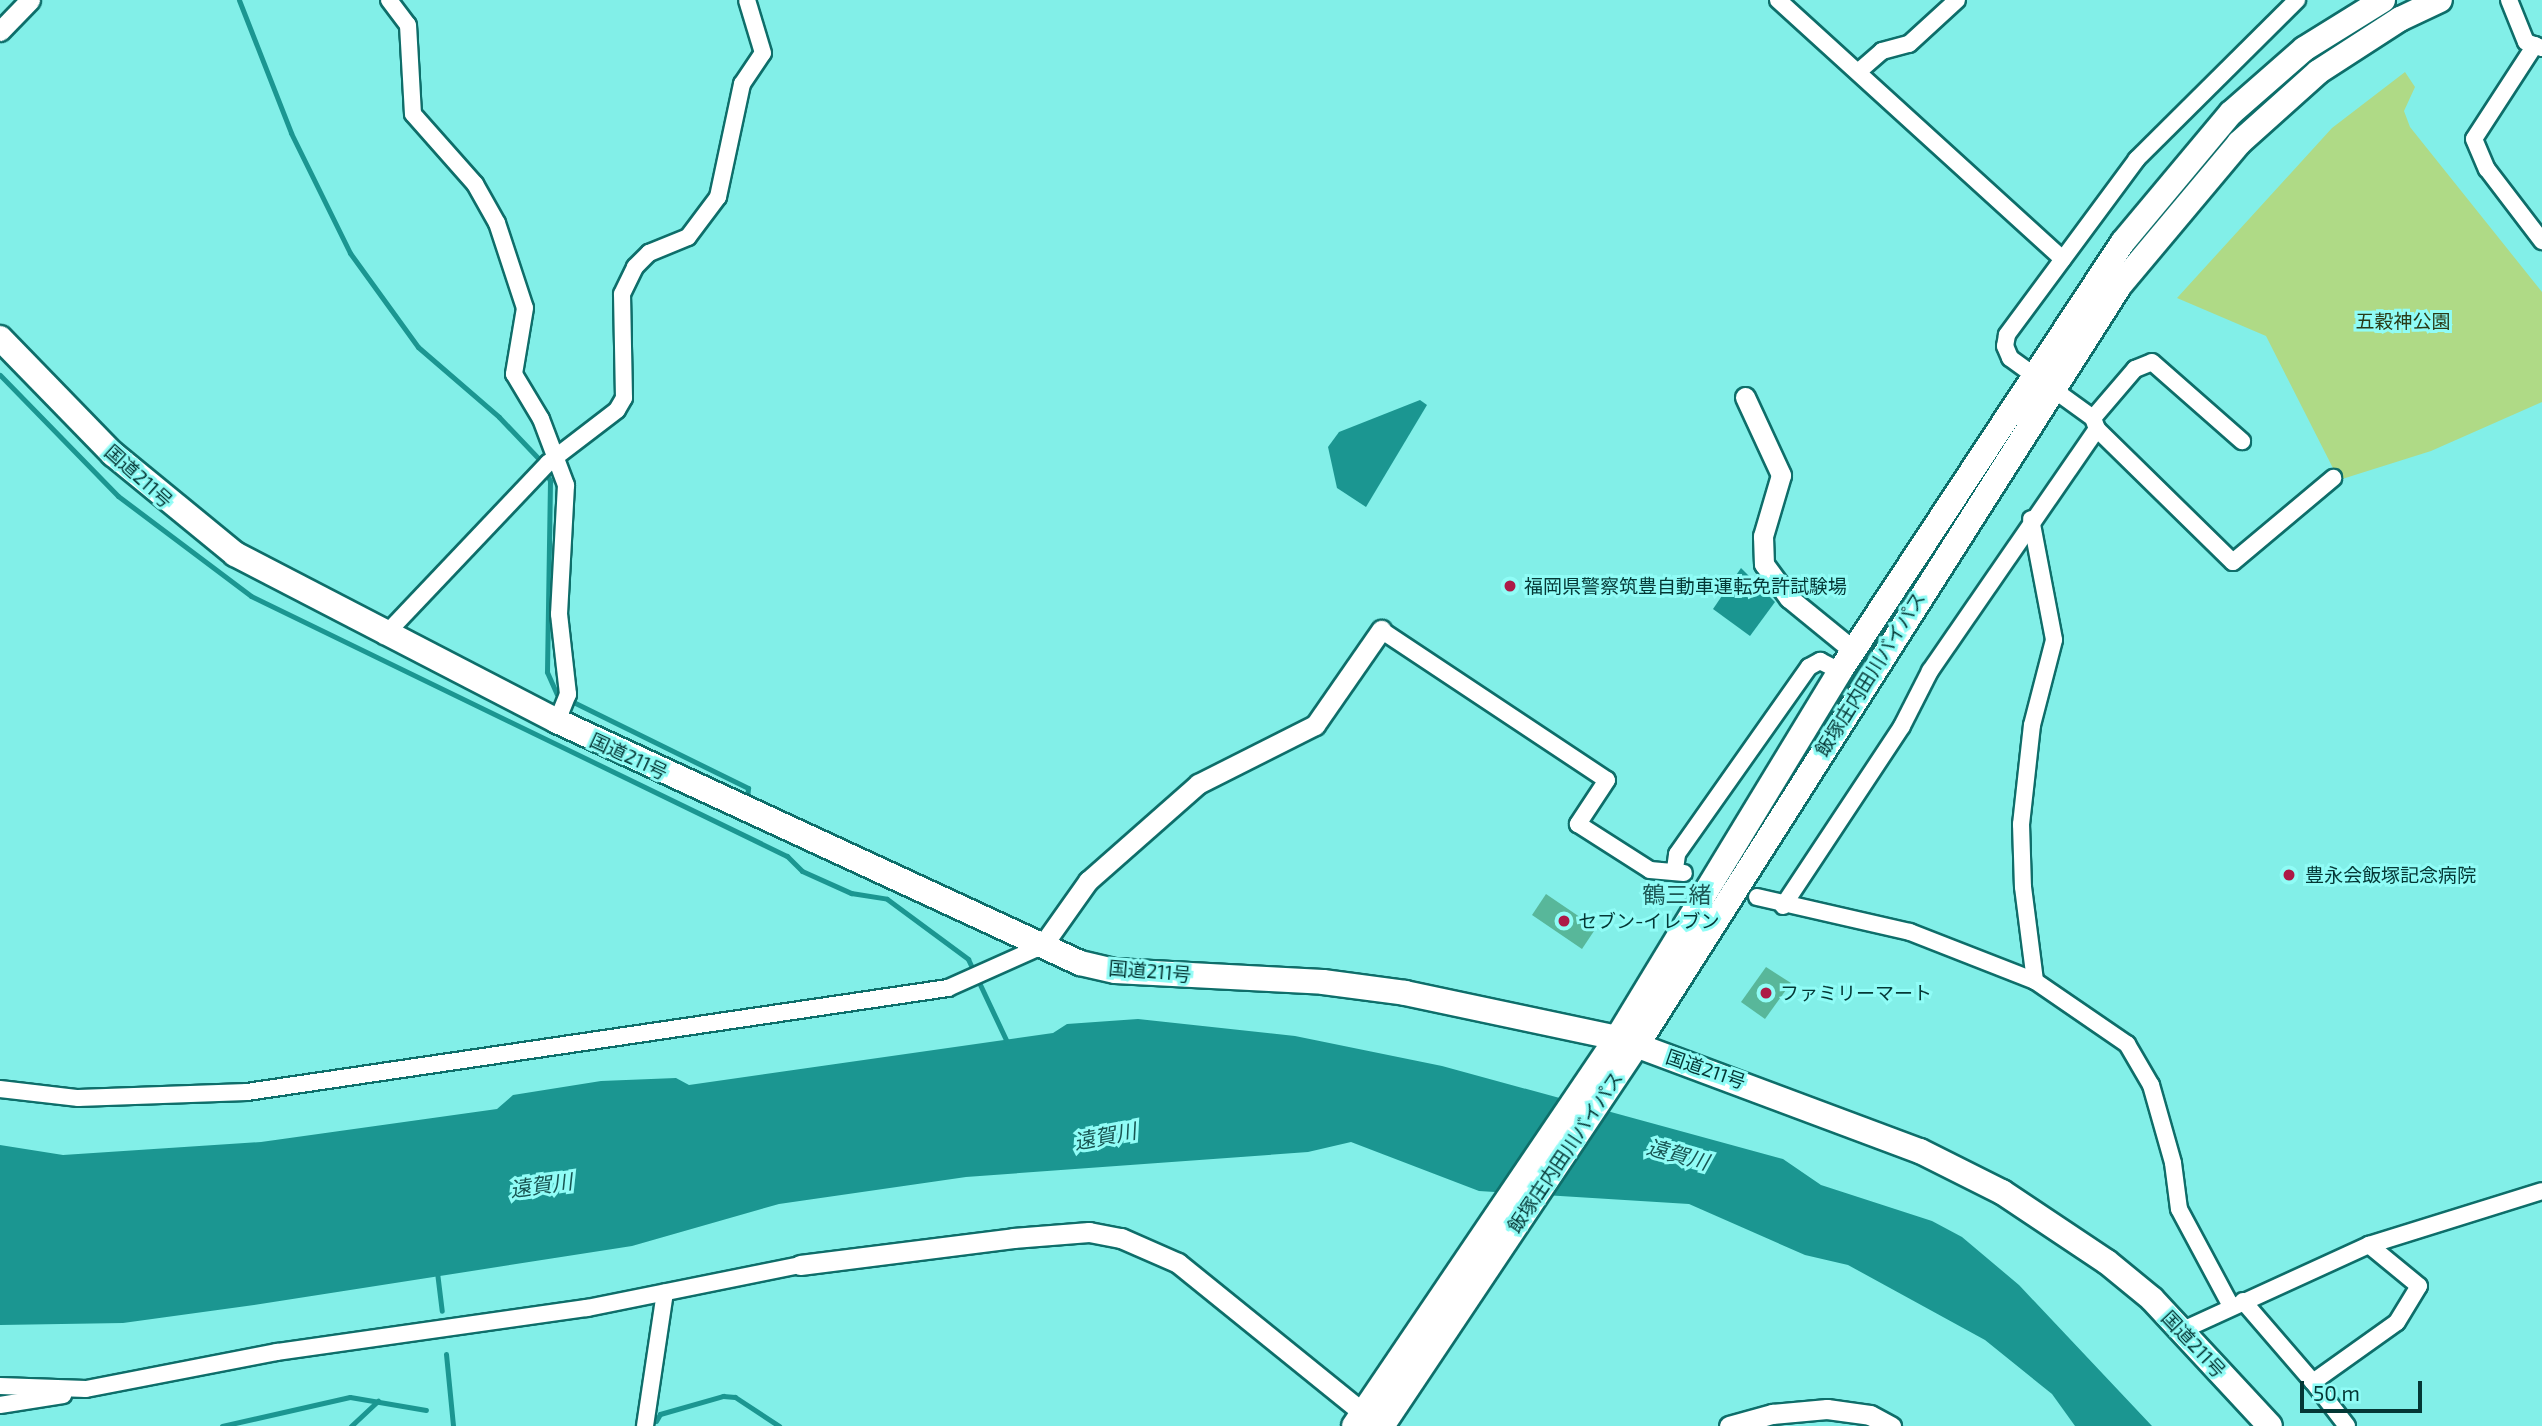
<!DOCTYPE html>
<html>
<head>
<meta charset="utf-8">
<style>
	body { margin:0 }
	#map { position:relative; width:2542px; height:1426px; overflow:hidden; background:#82efe8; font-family:"Exo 2","Noto Sans JP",sans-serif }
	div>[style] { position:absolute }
	.green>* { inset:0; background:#afda86 }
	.water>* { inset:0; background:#1b9691 }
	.stream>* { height:5px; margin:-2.5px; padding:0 2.5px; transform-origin:2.5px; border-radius:2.5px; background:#1b9691 }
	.building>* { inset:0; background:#58b79a }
	.roads { filter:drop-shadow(2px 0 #0e6e6a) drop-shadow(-2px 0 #0e6e6a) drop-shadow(0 2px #0e6e6a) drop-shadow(0 -2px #0e6e6a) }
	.minor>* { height:16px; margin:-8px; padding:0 8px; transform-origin:8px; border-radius:8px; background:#fff }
	.tertiary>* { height:19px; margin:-9.5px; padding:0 9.5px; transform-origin:9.5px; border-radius:9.5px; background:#fff }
	.trunk>* { height:24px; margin:-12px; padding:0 12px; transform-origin:12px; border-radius:12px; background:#fff }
	.dots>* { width:19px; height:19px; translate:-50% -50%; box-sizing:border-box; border:4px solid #90fcf6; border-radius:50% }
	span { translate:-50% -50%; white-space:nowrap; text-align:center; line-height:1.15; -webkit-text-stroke:6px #90fcf6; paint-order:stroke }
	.park-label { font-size:19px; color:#2a3b17 }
	.street-label { font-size:19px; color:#043735 }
	.poi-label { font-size:19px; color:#043735 }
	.left { translate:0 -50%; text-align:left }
	.water-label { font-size:21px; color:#185653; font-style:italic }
	.quarter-label { font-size:23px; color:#1d5956 }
	.scale { position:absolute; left:2300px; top:1381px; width:122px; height:32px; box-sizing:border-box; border:4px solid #043735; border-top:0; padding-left:9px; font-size:21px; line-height:24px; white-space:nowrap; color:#043735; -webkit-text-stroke:5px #90fcf6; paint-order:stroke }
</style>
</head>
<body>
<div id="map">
	<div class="green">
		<div style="clip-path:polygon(2405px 72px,2415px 87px,2404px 111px,2410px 127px,2542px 292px,2542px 402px,2431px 451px,2339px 480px,2266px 336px,2177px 298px,2332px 128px)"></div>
	</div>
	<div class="water">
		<div style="clip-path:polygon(1420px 400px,1427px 405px,1366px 507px,1337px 488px,1328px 447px,1339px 432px)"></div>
		<div style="clip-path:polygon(1741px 568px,1775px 602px,1750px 636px,1713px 609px)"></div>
		<div style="clip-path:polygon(1138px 1019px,1295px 1036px,1442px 1066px,1783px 1159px,1821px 1185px,1932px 1221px,1962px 1237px,2019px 1285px,2152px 1426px,2075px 1426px,2052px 1394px,1985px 1340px,1848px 1265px,1805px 1255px,1689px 1204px,1479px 1191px,1351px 1142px,1308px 1152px,966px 1177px,779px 1204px,632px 1246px,254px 1305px,123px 1323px,0 1325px,0 1145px,63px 1155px,261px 1142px,497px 1109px,513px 1095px,601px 1081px,676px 1078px,689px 1085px,1053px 1033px,1067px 1024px)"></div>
	</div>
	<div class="stream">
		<div style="left:239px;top:0;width:143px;rotate:68.6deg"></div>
		<div style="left:291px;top:133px;width:134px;rotate:63.8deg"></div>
		<div style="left:350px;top:253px;width:116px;rotate:54.1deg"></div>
		<div style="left:418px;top:347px;width:107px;rotate:40.8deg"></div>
		<div style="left:499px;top:417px;width:58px;rotate:46.4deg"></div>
		<div style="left:539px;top:459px;width:25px;rotate:63deg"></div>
		<div style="left:550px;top:481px;width:191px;rotate:90.9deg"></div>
		<div style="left:547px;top:672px;width:24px;rotate:66deg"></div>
		<div style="left:557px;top:694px;width:213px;rotate:26.2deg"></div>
		<div style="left:748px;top:788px;width:12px;rotate:95deg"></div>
		<div style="left:0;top:375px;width:169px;rotate:45.7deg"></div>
		<div style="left:118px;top:496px;width:166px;rotate:36.9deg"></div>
		<div style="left:251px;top:596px;width:596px;rotate:25.88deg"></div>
		<div style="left:787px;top:856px;width:21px;rotate:45deg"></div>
		<div style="left:802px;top:871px;width:54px;rotate:24.2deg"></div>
		<div style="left:851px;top:893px;width:36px;rotate:9deg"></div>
		<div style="left:887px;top:899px;width:101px;rotate:36.5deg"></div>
		<div style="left:968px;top:959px;width:92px;rotate:64.8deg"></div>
		<div style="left:437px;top:1272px;width:39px;rotate:83deg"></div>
		<div style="left:446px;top:1354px;width:72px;rotate:84.4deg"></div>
		<div style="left:656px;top:1421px;width:8px;rotate:-60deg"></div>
		<div style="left:660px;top:1414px;width:66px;rotate:-15.9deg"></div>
		<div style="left:723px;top:1396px;width:12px;rotate:5deg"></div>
		<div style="left:735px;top:1397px;width:53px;rotate:33.4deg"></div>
		<div style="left:222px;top:1426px;width:131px;rotate:-12.8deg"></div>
		<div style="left:350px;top:1397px;width:77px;rotate:9.7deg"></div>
		<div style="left:351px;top:1426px;width:37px;rotate:-43deg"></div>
	</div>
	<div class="building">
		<div style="clip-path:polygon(1546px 894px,1596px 928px,1582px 949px,1532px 915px)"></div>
		<div style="clip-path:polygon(1766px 967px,1791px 983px,1765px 1019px,1741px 1002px)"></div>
	</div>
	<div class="roads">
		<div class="minor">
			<div style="left:389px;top:0;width:31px;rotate:53deg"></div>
			<div style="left:408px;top:25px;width:89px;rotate:86.8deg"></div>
			<div style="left:413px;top:114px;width:94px;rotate:48.5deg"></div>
			<div style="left:475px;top:184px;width:45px;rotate:60.6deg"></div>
			<div style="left:497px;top:223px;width:89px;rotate:71.8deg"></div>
			<div style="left:525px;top:308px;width:67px;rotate:99.5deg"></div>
			<div style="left:514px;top:374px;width:52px;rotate:59deg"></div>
			<div style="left:541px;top:419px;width:71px;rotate:69.3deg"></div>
			<div style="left:566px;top:485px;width:129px;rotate:93.1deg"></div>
			<div style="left:559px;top:614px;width:81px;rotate:83.6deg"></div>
			<div style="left:568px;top:694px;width:29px;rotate:112deg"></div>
			<div style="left:1778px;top:0;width:385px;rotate:42.3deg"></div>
			<div style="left:2297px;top:0;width:226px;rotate:135.2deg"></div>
			<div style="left:2137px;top:159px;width:219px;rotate:126.5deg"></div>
			<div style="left:2007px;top:335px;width:11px;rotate:100deg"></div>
			<div style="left:2005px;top:346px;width:13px;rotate:67deg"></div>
			<div style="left:2010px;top:358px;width:102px;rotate:35.9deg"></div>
			<div style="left:2093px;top:418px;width:12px;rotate:70deg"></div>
			<div style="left:2097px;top:429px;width:190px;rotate:44.4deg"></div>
			<div style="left:2233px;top:562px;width:131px;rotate:-40deg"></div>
			<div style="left:2509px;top:0;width:45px;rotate:68deg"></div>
			<div style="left:2526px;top:42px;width:17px;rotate:21deg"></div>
			<div style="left:2535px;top:45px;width:112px;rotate:123deg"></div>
			<div style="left:2474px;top:139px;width:33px;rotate:67deg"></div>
			<div style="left:2487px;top:169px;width:91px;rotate:52.6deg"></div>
			<div style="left:1858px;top:72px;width:32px;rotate:-41deg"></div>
			<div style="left:1882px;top:51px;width:28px;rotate:-15deg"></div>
			<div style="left:1909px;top:44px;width:65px;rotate:-42.5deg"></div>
			<div style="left:2093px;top:418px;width:65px;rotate:-49.4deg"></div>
			<div style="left:2135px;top:369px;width:18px;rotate:-22deg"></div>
			<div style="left:2152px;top:362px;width:120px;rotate:41.3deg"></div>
			<div style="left:2031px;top:519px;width:123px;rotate:79.2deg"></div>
			<div style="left:2054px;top:640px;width:88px;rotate:104.5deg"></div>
			<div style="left:2032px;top:725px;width:100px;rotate:96.3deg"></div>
			<div style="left:2021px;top:824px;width:63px;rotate:88.2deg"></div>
			<div style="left:2023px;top:887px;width:95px;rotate:82.7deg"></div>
			<div style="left:1381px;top:630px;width:271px;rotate:33.6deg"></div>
			<div style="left:1607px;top:780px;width:53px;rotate:123.4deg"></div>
			<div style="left:1578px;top:824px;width:85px;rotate:32.6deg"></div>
			<div style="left:1650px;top:870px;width:34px;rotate:5deg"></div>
			<div style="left:384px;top:636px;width:238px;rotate:-46.5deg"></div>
			<div style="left:548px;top:463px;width:87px;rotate:-37.5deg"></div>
			<div style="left:617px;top:410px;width:14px;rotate:-60deg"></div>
			<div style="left:624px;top:398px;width:104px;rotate:-91.1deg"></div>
			<div style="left:622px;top:294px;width:30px;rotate:-64deg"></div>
			<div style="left:635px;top:267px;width:20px;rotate:-45deg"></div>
			<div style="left:649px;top:253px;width:42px;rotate:-22.3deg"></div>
			<div style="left:688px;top:237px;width:50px;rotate:-53.1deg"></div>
			<div style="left:718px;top:197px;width:116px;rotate:-78deg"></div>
			<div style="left:742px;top:84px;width:37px;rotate:-56deg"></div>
			<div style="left:763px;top:53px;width:55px;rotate:-106.8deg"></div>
			<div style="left:1675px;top:869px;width:15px;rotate:-82deg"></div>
			<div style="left:1677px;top:854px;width:229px;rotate:-54.8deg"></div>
			<div style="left:1809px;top:667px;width:13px;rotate:-29deg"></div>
			<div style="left:1820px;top:661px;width:22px;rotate:27deg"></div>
			<div style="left:1757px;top:897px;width:157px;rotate:12.9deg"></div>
			<div style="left:1910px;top:932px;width:134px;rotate:21.4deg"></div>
			<div style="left:2035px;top:981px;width:112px;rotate:34.4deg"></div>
			<div style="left:2127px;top:1044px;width:48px;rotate:59.7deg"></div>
			<div style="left:2151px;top:1085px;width:81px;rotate:74.2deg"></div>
			<div style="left:2173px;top:1163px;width:46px;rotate:82.6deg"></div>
			<div style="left:2179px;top:1209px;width:110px;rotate:61.8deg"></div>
			<div style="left:1783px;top:906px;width:216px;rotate:-56.5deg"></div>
			<div style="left:1902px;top:726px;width:62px;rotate:-63deg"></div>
			<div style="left:1930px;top:671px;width:294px;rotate:-55.4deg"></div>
			<div style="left:0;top:1089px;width:79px;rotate:6.6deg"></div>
			<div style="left:78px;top:1098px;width:169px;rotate:-2deg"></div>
			<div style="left:247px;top:1092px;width:709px;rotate:-8.44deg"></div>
			<div style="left:948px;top:988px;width:103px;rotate:-24.1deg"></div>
			<div style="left:2243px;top:1301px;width:107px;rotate:49.2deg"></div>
			<div style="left:2183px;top:1330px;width:205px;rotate:-24.6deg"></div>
			<div style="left:2369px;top:1245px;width:181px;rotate:-17.3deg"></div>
			<div style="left:0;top:1386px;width:86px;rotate:2deg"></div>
			<div style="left:86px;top:1389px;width:195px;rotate:-11deg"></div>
			<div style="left:277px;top:1352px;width:313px;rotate:-8.1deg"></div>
			<div style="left:587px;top:1308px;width:217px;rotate:-11.4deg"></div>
			<div style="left:0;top:1405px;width:64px;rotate:-9deg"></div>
			<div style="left:645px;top:1426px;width:135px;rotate:-81.5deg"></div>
			<div style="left:2347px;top:1426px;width:56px;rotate:-127.7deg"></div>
			<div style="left:2313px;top:1382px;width:103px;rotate:-35.5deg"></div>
			<div style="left:2397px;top:1322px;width:42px;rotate:-58.6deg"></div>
			<div style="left:2419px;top:1286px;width:65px;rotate:-140.6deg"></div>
		</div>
		<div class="tertiary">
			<div style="left:0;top:31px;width:43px;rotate:-45.9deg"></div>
			<div style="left:1745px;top:397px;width:86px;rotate:65.2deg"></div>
			<div style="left:1781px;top:475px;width:64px;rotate:106.4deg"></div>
			<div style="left:1763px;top:536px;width:28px;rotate:88deg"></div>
			<div style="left:1764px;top:564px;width:42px;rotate:53.7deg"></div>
			<div style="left:1789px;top:598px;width:84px;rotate:39.2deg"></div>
			<div style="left:1042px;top:946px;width:80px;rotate:-54.7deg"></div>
			<div style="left:1088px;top:881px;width:147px;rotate:-41.4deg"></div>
			<div style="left:1198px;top:784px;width:131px;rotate:-26.8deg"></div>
			<div style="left:1315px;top:725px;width:116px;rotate:-55.2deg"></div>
			<div style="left:800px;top:1265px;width:215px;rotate:-7.2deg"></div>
			<div style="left:1013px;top:1238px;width:76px;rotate:-4.5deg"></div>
			<div style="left:1089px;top:1232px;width:33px;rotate:11deg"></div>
			<div style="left:1121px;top:1238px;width:62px;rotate:23.7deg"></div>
			<div style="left:1178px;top:1263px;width:251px;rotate:39deg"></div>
			<div style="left:1729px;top:1426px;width:45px;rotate:-15.6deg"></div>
			<div style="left:1772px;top:1414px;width:55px;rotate:-5.2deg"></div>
			<div style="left:1827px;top:1409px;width:43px;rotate:7.9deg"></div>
			<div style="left:1870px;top:1415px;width:24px;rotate:28deg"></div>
		</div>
		<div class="trunk">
			<div style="left:0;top:338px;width:162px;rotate:45.8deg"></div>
			<div style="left:113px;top:454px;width:158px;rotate:39.3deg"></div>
			<div style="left:235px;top:554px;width:363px;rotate:27.4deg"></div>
			<div style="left:557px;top:721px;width:576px;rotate:24.83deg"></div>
			<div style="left:1080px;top:963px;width:36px;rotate:13deg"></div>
			<div style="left:1115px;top:971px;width:208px;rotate:3deg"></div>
			<div style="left:1323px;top:982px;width:83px;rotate:7.6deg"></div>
			<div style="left:1405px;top:993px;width:217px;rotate:12deg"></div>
			<div style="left:1617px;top:1038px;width:323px;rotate:20.5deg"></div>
			<div style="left:1920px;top:1151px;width:92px;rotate:26.6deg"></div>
			<div style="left:2002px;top:1192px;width:126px;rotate:33.7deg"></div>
			<div style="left:2107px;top:1262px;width:58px;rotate:39.4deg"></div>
			<div style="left:2152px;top:1299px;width:173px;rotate:47.1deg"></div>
			<div style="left:1354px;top:1426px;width:469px;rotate:-55.9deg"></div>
			<div style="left:1617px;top:1038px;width:429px;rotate:-58.7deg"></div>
			<div style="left:1840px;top:671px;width:514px;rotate:-56.59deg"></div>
			<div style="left:2123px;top:242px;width:168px;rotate:-50.1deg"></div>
			<div style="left:2231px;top:113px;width:97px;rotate:-41.2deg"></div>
			<div style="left:2304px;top:49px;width:93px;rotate:-31.8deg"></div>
			<div style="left:1382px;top:1426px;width:458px;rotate:-56.2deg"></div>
			<div style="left:1637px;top:1045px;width:900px;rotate:-57.56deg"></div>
			<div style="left:2120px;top:285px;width:185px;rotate:-50deg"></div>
			<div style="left:2239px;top:143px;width:106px;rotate:-41.9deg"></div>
			<div style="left:2318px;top:72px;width:98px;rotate:-32.9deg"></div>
			<div style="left:2400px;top:19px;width:44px;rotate:-25.4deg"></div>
		</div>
	</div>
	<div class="dots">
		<div style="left:1510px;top:586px;background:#ad1a47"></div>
		<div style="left:2289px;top:875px;background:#ad1a47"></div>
		<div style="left:1564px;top:921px;background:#ad1a47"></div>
		<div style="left:1766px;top:993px;background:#ad1a47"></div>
	</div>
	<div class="park-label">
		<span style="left:2403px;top:321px">五穀神公園</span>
	</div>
	<div class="street-label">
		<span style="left:139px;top:476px;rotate:42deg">国道211号</span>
		<span style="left:1870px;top:674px;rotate:-58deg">飯塚庄内田川バイパス</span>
		<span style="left:629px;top:756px;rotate:25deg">国道211号</span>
		<span style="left:1150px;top:971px;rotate:5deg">国道211号</span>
		<span style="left:1706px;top:1069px;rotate:19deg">国道211号</span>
		<span style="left:1565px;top:1152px;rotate:-56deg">飯塚庄内田川バイパス</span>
		<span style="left:2194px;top:1344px;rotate:47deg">国道211号</span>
	</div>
	<div class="poi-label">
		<span class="left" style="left:1524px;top:586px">福岡県警察筑豊自動車運転免許試験場</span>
		<span class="left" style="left:2305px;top:875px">豊永会飯塚記念病院</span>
		<span class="left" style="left:1578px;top:921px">セブン-イレブン</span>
		<span class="left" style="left:1780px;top:993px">ファミリーマート</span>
	</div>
	<div class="water-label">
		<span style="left:1105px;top:1136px;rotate:-11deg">遠賀川</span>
		<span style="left:1678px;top:1154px;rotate:15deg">遠賀川</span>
		<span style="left:541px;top:1185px;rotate:-8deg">遠賀川</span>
	</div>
	<div class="quarter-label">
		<span style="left:1677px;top:894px">鶴三緒</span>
	</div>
	<div class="scale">50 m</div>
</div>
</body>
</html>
